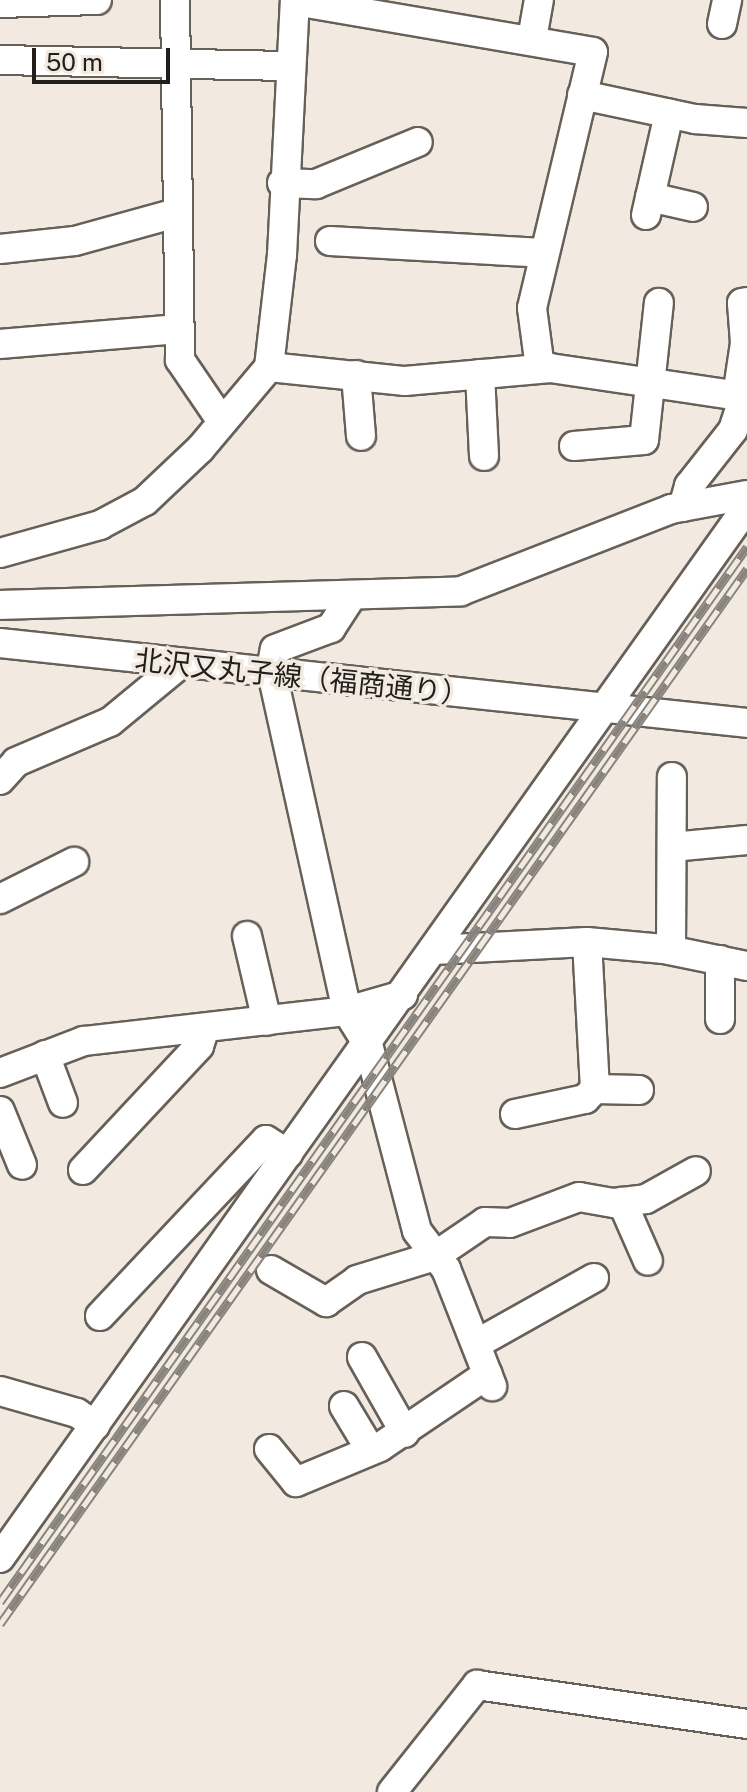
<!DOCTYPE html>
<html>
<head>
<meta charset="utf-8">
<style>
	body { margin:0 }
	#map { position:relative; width:747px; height:1792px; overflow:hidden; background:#f2eae1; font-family:"Public Sans","Noto Sans JP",sans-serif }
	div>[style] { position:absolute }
	.roads { filter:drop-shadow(2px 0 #676058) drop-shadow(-2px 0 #676058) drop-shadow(0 2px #676058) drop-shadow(0 -2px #676058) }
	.minor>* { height:28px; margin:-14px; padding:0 14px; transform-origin:14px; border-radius:14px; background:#fff }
	.rail>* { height:9px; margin-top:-4.5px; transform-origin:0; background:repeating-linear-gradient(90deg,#f2eae1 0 18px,#89837d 0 36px); box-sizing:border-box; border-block:2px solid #89837d }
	span { translate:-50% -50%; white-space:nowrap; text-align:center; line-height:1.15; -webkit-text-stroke:7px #f2eae1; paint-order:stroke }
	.street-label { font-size:28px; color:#211e1b }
	.scale { position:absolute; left:32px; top:48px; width:138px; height:36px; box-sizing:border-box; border:4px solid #211e1b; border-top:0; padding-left:10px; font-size:24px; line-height:28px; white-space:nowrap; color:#211e1b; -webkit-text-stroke:6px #f2eae1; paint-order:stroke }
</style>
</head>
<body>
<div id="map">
	<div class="roads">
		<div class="minor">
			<div style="left:175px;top:0;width:360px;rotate:89.2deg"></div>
			<div style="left:180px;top:360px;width:73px;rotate:55.7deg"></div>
			<div style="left:295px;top:1px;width:302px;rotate:9.7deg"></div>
			<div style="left:593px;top:52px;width:263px;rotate:103.4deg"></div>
			<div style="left:532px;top:308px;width:61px;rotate:82.4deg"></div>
			<div style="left:0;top:3px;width:97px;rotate:-1.8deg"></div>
			<div style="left:722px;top:24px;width:25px;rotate:-78deg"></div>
			<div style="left:532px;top:39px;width:40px;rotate:-80deg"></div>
			<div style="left:0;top:60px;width:290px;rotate:1.2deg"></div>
			<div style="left:582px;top:95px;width:116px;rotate:12deg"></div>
			<div style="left:695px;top:119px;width:52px;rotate:4.4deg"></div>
			<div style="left:282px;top:183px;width:34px;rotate:2deg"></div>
			<div style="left:316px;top:184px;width:110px;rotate:-22.4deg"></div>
			<div style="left:650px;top:197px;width:44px;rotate:13.1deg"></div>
			<div style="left:646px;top:215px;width:104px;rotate:-77.2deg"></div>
			<div style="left:330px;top:241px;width:213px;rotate:3.2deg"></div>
			<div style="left:0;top:249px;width:75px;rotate:-6.1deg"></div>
			<div style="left:75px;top:241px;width:105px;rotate:-15.5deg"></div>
			<div style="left:0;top:344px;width:180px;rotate:-4.8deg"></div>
			<div style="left:269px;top:367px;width:113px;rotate:-83.4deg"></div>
			<div style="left:282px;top:255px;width:255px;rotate:-87.1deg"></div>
			<div style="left:480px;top:374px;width:82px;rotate:87.2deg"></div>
			<div style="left:356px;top:375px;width:61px;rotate:85.3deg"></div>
			<div style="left:737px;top:396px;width:54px;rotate:-81.4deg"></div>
			<div style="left:745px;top:343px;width:40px;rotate:-94.3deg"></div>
			<div style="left:742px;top:303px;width:5px;rotate:-11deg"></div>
			<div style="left:574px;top:446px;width:70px;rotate:-4.9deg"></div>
			<div style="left:644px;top:440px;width:138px;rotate:-83.8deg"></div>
			<div style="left:683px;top:507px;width:22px;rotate:-74deg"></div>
			<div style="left:689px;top:486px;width:71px;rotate:-51.8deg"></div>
			<div style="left:733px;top:430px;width:36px;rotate:-72deg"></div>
			<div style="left:0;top:553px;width:104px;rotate:-15.6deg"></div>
			<div style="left:100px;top:525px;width:51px;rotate:-28.1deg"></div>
			<div style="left:145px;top:501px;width:76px;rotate:-43.4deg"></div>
			<div style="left:200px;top:449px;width:107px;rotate:-49.9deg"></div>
			<div style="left:269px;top:367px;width:137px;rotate:5.9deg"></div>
			<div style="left:405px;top:381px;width:146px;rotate:-5.1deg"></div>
			<div style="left:550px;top:368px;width:199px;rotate:8.4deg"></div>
			<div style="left:0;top:605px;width:461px;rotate:-1.7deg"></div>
			<div style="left:461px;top:591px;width:225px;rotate:-21.3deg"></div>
			<div style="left:671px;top:509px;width:77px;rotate:-10.4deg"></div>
			<div style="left:0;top:643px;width:751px;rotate:6.11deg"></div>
			<div style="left:270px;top:676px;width:27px;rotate:-80deg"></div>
			<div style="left:275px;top:649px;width:60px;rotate:-20.6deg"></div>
			<div style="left:331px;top:628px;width:37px;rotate:-57deg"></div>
			<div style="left:0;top:780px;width:24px;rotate:-48deg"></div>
			<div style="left:16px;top:762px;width:102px;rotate:-23.1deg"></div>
			<div style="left:110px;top:722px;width:88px;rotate:-39.5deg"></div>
			<div style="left:672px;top:847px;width:75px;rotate:-5.3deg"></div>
			<div style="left:0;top:899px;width:83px;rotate:-26.6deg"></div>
			<div style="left:247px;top:936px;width:87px;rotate:76.8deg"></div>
			<div style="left:434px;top:950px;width:153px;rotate:-3deg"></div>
			<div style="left:587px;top:942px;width:77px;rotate:5.2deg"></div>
			<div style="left:664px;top:949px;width:85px;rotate:11.6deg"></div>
			<div style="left:671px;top:950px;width:173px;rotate:-89.7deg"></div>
			<div style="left:720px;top:960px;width:59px;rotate:90deg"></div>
			<div style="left:403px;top:995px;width:58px;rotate:164.1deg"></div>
			<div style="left:347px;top:1011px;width:39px;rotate:58deg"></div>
			<div style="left:368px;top:1044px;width:193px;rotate:75.3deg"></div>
			<div style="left:417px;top:1231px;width:48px;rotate:52.7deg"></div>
			<div style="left:446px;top:1269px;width:126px;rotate:68.5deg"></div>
			<div style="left:45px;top:1055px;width:51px;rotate:69.4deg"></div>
			<div style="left:0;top:1073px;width:90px;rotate:-20.9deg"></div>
			<div style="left:84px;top:1041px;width:265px;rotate:-6.5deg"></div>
			<div style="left:347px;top:1011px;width:343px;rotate:-102.5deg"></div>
			<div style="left:595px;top:1089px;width:44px;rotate:1.3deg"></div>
			<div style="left:0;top:1111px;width:58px;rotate:67.8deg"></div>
			<div style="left:515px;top:1114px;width:72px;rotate:-12.1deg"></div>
			<div style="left:585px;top:1099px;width:14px;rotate:-45deg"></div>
			<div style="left:595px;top:1089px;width:147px;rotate:-93.1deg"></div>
			<div style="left:83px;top:1170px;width:170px;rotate:-46.9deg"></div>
			<div style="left:199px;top:1046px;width:19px;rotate:-72deg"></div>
			<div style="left:622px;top:1202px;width:64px;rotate:66.2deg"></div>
			<div style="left:271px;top:1270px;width:64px;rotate:30.2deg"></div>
			<div style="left:326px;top:1302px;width:38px;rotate:-35deg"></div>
			<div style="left:357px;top:1280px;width:82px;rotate:-17.1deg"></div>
			<div style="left:435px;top:1256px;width:60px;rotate:-34.2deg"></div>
			<div style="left:485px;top:1222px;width:25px;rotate:2deg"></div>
			<div style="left:510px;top:1223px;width:74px;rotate:-20.6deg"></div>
			<div style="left:579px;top:1197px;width:36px;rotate:10deg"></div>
			<div style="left:614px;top:1203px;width:32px;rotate:-7deg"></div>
			<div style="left:646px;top:1199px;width:57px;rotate:-29.2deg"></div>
			<div style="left:100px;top:1316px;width:242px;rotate:-46.7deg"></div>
			<div style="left:266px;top:1140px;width:26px;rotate:32deg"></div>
			<div style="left:478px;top:1343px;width:133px;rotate:-29.3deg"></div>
			<div style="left:362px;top:1357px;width:87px;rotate:60.5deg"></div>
			<div style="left:0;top:1391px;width:80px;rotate:15.9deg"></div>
			<div style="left:77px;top:1413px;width:22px;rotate:34deg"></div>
			<div style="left:344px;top:1406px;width:52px;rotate:59deg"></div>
			<div style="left:269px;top:1449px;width:43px;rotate:50.7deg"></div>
			<div style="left:296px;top:1482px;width:91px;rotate:-22.6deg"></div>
			<div style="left:380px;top:1447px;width:130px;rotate:-34.1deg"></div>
			<div style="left:0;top:1558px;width:1289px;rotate:-54.6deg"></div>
			<div style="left:392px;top:1792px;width:137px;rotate:-51.5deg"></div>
			<div style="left:477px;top:1685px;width:273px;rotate:8.2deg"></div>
		</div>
	</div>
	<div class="rail">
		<div style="left:0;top:1602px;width:1293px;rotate:-54.7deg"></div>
		<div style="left:0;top:1624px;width:1293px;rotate:-54.7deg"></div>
	</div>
	<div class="street-label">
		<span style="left:302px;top:677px;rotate:6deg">北沢又丸子線（福商通り）</span>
	</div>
	<div class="scale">50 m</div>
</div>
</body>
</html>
